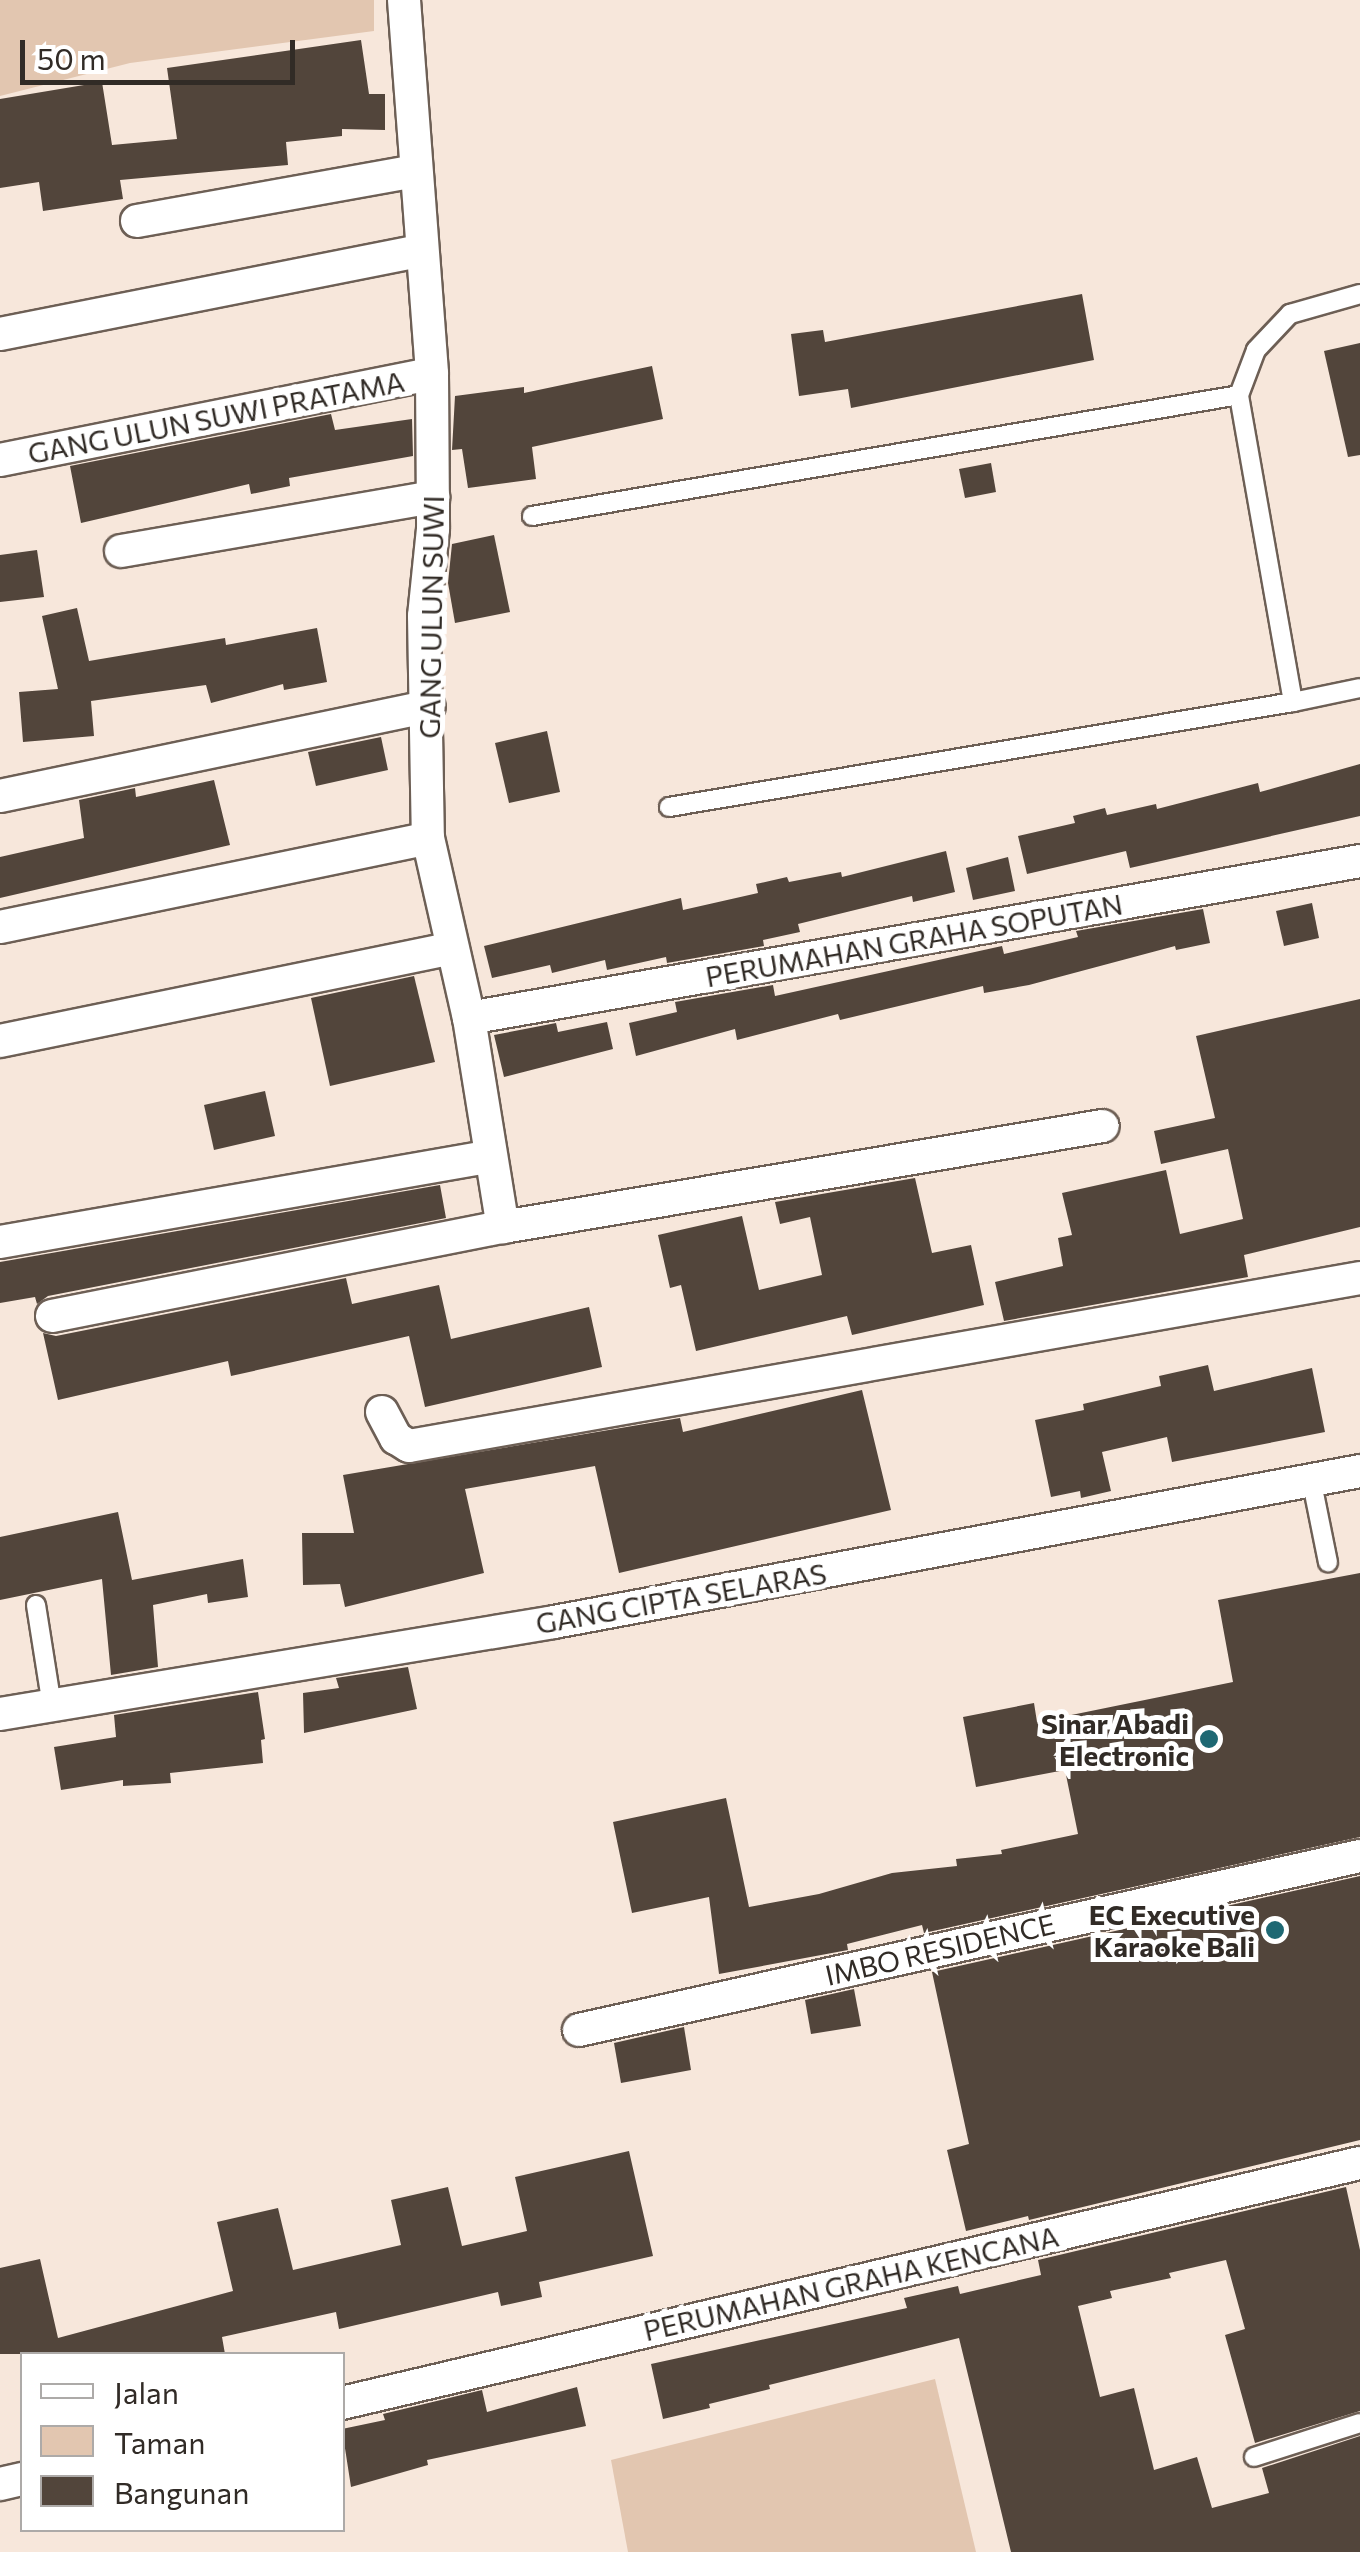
<!DOCTYPE html>
<html>
<head>
<meta charset="utf-8">
<style>
	body { margin:0 }
	#map { position:relative; width:1360px; height:2552px; overflow:hidden; background:#f7e7db; font-family:Commissioner,sans-serif }
	div>[style] { position:absolute }
	.green>* { inset:0; background:#e2c6b0 }
	.building>* { inset:0; background:#52453b }
	.roads { filter:drop-shadow(2px 0 #6d5f55) drop-shadow(-2px 0 #6d5f55) drop-shadow(0 2px #6d5f55) drop-shadow(0 -2px #6d5f55) }
	.service>* { height:18px; margin:-9px; padding:0 9px; transform-origin:9px; border-radius:9px; background:#fff }
	.minor>* { height:32px; margin:-16px; padding:0 16px; transform-origin:16px; border-radius:16px; background:#fff }
	.dots>* { width:28px; height:28px; translate:-50% -50%; box-sizing:border-box; border:5px solid #fff; border-radius:50% }
	span { translate:-50% -50%; white-space:nowrap; text-align:center; line-height:1.15; -webkit-text-stroke:10px #fff; paint-order:stroke }
	.street-label { font-size:28px; color:#312b26 }
	.poi-label { font-size:28px; color:#312b26; font-weight:700 }
	.right { translate:-100% -50%; text-align:right }
	.legend { position:absolute; left:20px; top:2352px; width:325px; height:180px; box-sizing:border-box; background:#fff; border:2px solid #adaaa8; margin:0; padding:12px 18px; list-style:none; font-size:30px; color:#312b26 }
	.legend li { display:flex; align-items:center; gap:20px; height:50px }
	.legend b { width:50px; border:2px solid #adaaa8 }
	.scale { position:absolute; left:20px; top:40px; width:275px; height:45px; box-sizing:border-box; border:5px solid #312b26; border-top:0; padding-left:12px; font-size:30px; line-height:35px; white-space:nowrap; color:#312b26; -webkit-text-stroke:8px #fff; paint-order:stroke }
</style>
</head>
<body>
<div id="map">
	<div class="green">
		<div style="clip-path:polygon(0 0,374px 0,374px 31px,130px 63px,0 96px)"></div>
		<div style="clip-path:polygon(935px 2379px,976px 2552px,628px 2552px,611px 2460px)"></div>
	</div>
	<div class="building">
		<div style="clip-path:polygon(361px 40px,369px 94px,385px 94px,385px 130px,342px 129px,342px 136px,286px 142px,288px 165px,120px 180px,123px 199px,43px 211px,39px 182px,0 188px,0 99px,102px 82px,112px 145px,177px 139px,167px 68px)"></div>
		<div style="clip-path:polygon(1082px 294px,1094px 360px,851px 408px,848px 389px,799px 396px,791px 334px,823px 330px,825px 342px)"></div>
		<div style="clip-path:polygon(1360px 343px,1360px 455px,1348px 457px,1324px 351px)"></div>
		<div style="clip-path:polygon(652px 366px,663px 419px,532px 447px,536px 479px,468px 488px,462px 449px,452px 450px,455px 396px,524px 387px,524px 393px)"></div>
		<div style="clip-path:polygon(331px 414px,335px 430px,412px 419px,413px 456px,289px 478px,290px 486px,251px 494px,249px 484px,81px 523px,70px 466px)"></div>
		<div style="clip-path:polygon(991px 463px,996px 492px,965px 498px,959px 469px)"></div>
		<div style="clip-path:polygon(494px 535px,510px 612px,455px 623px,448px 583px,452px 544px)"></div>
		<div style="clip-path:polygon(37px 550px,44px 597px,0 602px,0 555px)"></div>
		<div style="clip-path:polygon(77px 608px,89px 661px,225px 638px,226px 645px,317px 628px,327px 682px,284px 690px,283px 684px,211px 703px,206px 685px,91px 701px,94px 736px,23px 742px,19px 692px,58px 689px,42px 616px)"></div>
		<div style="clip-path:polygon(547px 731px,560px 792px,509px 803px,495px 743px)"></div>
		<div style="clip-path:polygon(381px 737px,388px 770px,316px 786px,308px 752px)"></div>
		<div style="clip-path:polygon(1360px 764px,1360px 816px,1130px 868px,1126px 851px,1027px 874px,1018px 836px,1075px 823px,1073px 816px,1105px 808px,1107px 815px,1156px 804px,1157px 809px,1258px 783px,1260px 792px)"></div>
		<div style="clip-path:polygon(214px 780px,230px 845px,0 898px,0 857px,84px 838px,79px 800px,135px 788px,136px 797px)"></div>
		<div style="clip-path:polygon(946px 851px,955px 892px,913px 902px,912px 896px,798px 924px,800px 932px,763px 940px,764px 946px,667px 963px,666px 957px,607px 970px,605px 960px,552px 973px,550px 965px,492px 978px,484px 946px,681px 898px,683px 910px,758px 893px,756px 884px,787px 877px,789px 882px,841px 872px,842px 877px)"></div>
		<div style="clip-path:polygon(1008px 857px,1015px 891px,973px 900px,966px 868px)"></div>
		<div style="clip-path:polygon(1312px 903px,1319px 938px,1284px 946px,1276px 911px)"></div>
		<div style="clip-path:polygon(1203px 909px,1210px 943px,1176px 950px,1175px 946px,1029px 985px,984px 993px,983px 986px,840px 1020px,838px 1014px,737px 1040px,735px 1029px,636px 1056px,629px 1023px,677px 1012px,675px 1002px,773px 985px,775px 996px,1002px 946px,1004px 954px,1078px 937px,1076px 931px)"></div>
		<div style="clip-path:polygon(414px 976px,435px 1062px,330px 1086px,311px 998px)"></div>
		<div style="clip-path:polygon(1360px 999px,1360px 1227px,1244px 1255px,1248px 1277px,1004px 1321px,995px 1282px,1063px 1266px,1058px 1238px,1072px 1235px,1062px 1193px,1166px 1170px,1180px 1234px,1243px 1219px,1228px 1149px,1161px 1164px,1154px 1131px,1215px 1118px,1196px 1036px)"></div>
		<div style="clip-path:polygon(607px 1022px,613px 1049px,504px 1077px,494px 1035px,556px 1023px,558px 1032px)"></div>
		<div style="clip-path:polygon(265px 1091px,275px 1136px,214px 1150px,204px 1105px)"></div>
		<div style="clip-path:polygon(915px 1178px,932px 1253px,971px 1245px,984px 1305px,852px 1335px,847px 1316px,696px 1351px,681px 1285px,670px 1288px,658px 1235px,742px 1216px,759px 1290px,822px 1275px,810px 1217px,780px 1224px,775px 1202px)"></div>
		<div style="clip-path:polygon(440px 1185px,446px 1218px,48px 1296px,37px 1304px,35px 1297px,0 1303px,0 1262px)"></div>
		<div style="clip-path:polygon(346px 1278px,352px 1304px,439px 1285px,451px 1339px,589px 1307px,602px 1367px,425px 1407px,409px 1336px,231px 1376px,228px 1361px,58px 1400px,43px 1333px,56px 1336px)"></div>
		<div style="clip-path:polygon(1208px 1365px,1214px 1391px,1312px 1368px,1325px 1432px,1172px 1462px,1167px 1437px,1102px 1452px,1111px 1491px,1081px 1498px,1080px 1491px,1051px 1497px,1035px 1420px,1084px 1410px,1083px 1404px,1161px 1386px,1159px 1376px)"></div>
		<div style="clip-path:polygon(862px 1390px,891px 1510px,619px 1573px,595px 1466px,465px 1489px,484px 1573px,345px 1607px,340px 1584px,303px 1585px,302px 1533px,354px 1533px,343px 1475px,680px 1418px,683px 1432px)"></div>
		<div style="clip-path:polygon(118px 1512px,132px 1580px,243px 1559px,248px 1597px,208px 1603px,207px 1594px,153px 1605px,158px 1667px,111px 1675px,102px 1579px,0 1600px,0 1537px)"></div>
		<div style="clip-path:polygon(1360px 1573px,1360px 1837px,924px 1933px,922px 1925px,847px 1944px,848px 1950px,719px 1974px,709px 1897px,632px 1913px,613px 1822px,726px 1798px,749px 1907px,819px 1894px,892px 1873px,957px 1866px,956px 1859px,1002px 1854px,1001px 1850px,1078px 1834px,1065px 1770px,976px 1787px,963px 1717px,1034px 1703px,1037px 1722px,1233px 1682px,1218px 1600px)"></div>
		<div style="clip-path:polygon(408px 1667px,417px 1709px,304px 1733px,303px 1693px,339px 1688px,336px 1678px)"></div>
		<div style="clip-path:polygon(258px 1692px,265px 1739px,261px 1740px,263px 1763px,170px 1773px,171px 1783px,123px 1786px,123px 1780px,61px 1790px,54px 1747px,116px 1737px,114px 1715px)"></div>
		<div style="clip-path:polygon(1360px 1876px,1360px 2140px,1029px 2220px,1028px 2216px,966px 2231px,947px 2150px,969px 2144px,932px 1972px)"></div>
		<div style="clip-path:polygon(854px 1989px,861px 2026px,811px 2034px,805px 2000px)"></div>
		<div style="clip-path:polygon(684px 2027px,691px 2070px,621px 2083px,614px 2043px)"></div>
		<div style="clip-path:polygon(629px 2151px,653px 2256px,539px 2282px,542px 2297px,501px 2306px,498px 2292px,339px 2329px,336px 2312px,222px 2337px,225px 2354px,0 2354px,0 2268px,40px 2259px,58px 2338px,233px 2291px,217px 2222px,278px 2208px,293px 2270px,401px 2245px,391px 2200px,448px 2187px,462px 2246px,527px 2231px,515px 2177px)"></div>
		<div style="clip-path:polygon(1346px 2187px,1360px 2250px,1360px 2411px,1255px 2443px,1225px 2335px,1245px 2329px,1226px 2260px,1169px 2273px,1171px 2278px,1110px 2291px,1112px 2298px,1078px 2306px,1100px 2397px,1134px 2388px,1154px 2470px,1197px 2457px,1212px 2508px,1269px 2493px,1262px 2468px,1360px 2436px,1360px 2552px,1011px 2552px,959px 2338px,769px 2385px,770px 2389px,709px 2404px,710px 2408px,663px 2419px,651px 2364px,907px 2308px,904px 2298px,958px 2286px,960px 2294px,1041px 2275px,1038px 2260px)"></div>
		<div style="clip-path:polygon(577px 2387px,586px 2426px,427px 2460px,428px 2465px,351px 2487px,342px 2429px,385px 2420px,383px 2414px,482px 2390px,487px 2412px)"></div>
	</div>
	<div class="roads">
		<div class="service">
			<div style="left:532px;top:516px;width:717px;rotate:-9.71deg"></div>
			<div style="left:1239px;top:395px;width:48px;rotate:-69.3deg"></div>
			<div style="left:1256px;top:350px;width:50px;rotate:-46.6deg"></div>
			<div style="left:1290px;top:314px;width:73px;rotate:-15.9deg"></div>
			<div style="left:1293px;top:702px;width:68px;rotate:-11.8deg"></div>
			<div style="left:669px;top:807px;width:633px;rotate:-9.55deg"></div>
			<div style="left:1293px;top:702px;width:312px;rotate:-100deg"></div>
			<div style="left:1312px;top:1483px;width:81px;rotate:78.6deg"></div>
			<div style="left:36px;top:1605px;width:102px;rotate:81deg"></div>
			<div style="left:1254px;top:2457px;width:111px;rotate:-17.8deg"></div>
		</div>
		<div class="minor">
			<div style="left:404px;top:0;width:375px;rotate:85.7deg"></div>
			<div style="left:432px;top:374px;width:155px;rotate:89.6deg"></div>
			<div style="left:433px;top:529px;width:87px;rotate:95.9deg"></div>
			<div style="left:424px;top:616px;width:222px;rotate:89deg"></div>
			<div style="left:428px;top:838px;width:185px;rotate:77.2deg"></div>
			<div style="left:469px;top:1018px;width:212px;rotate:80.8deg"></div>
			<div style="left:137px;top:221px;width:283px;rotate:-10.2deg"></div>
			<div style="left:0;top:334px;width:428px;rotate:-11.2deg"></div>
			<div style="left:0;top:460px;width:440px;rotate:-11.3deg"></div>
			<div style="left:121px;top:551px;width:317px;rotate:-9.8deg"></div>
			<div style="left:0;top:796px;width:438px;rotate:-11.8deg"></div>
			<div style="left:0;top:927px;width:437px;rotate:-11.7deg"></div>
			<div style="left:469px;top:1018px;width:905px;rotate:-9.99deg"></div>
			<div style="left:0;top:1041px;width:461px;rotate:-11.6deg"></div>
			<div style="left:0;top:1242px;width:498px;rotate:-9.9deg"></div>
			<div style="left:52px;top:1316px;width:460px;rotate:-11.2deg"></div>
			<div style="left:503px;top:1227px;width:608px;rotate:-9.56deg"></div>
			<div style="left:382px;top:1412px;width:30px;rotate:62deg"></div>
			<div style="left:396px;top:1438px;width:15px;rotate:32deg"></div>
			<div style="left:409px;top:1446px;width:966px;rotate:-10.02deg"></div>
			<div style="left:0;top:1714px;width:562px;rotate:-9.43deg"></div>
			<div style="left:554px;top:1622px;width:820px;rotate:-10.61deg"></div>
			<div style="left:579px;top:2030px;width:800px;rotate:-12.56deg"></div>
			<div style="left:342px;top:2403px;width:1046px;rotate:-13.27deg"></div>
			<div style="left:0;top:2484px;width:23px;rotate:-13deg"></div>
		</div>
	</div>
	<div class="dots">
		<div style="left:1209px;top:1739px;background:#1e6873"></div>
		<div style="left:1275px;top:1930px;background:#1e6873"></div>
	</div>
	<div class="street-label">
		<span style="left:216px;top:417px;rotate:-11deg">GANG ULUN SUWI PRATAMA</span>
		<span style="left:431px;top:617px;rotate:-89deg">GANG ULUN SUWI</span>
		<span style="left:914px;top:940px;rotate:-10deg">PERUMAHAN GRAHA SOPUTAN</span>
		<span style="left:681px;top:1598px;rotate:-10deg">GANG CIPTA SELARAS</span>
		<span style="left:940px;top:1949px;rotate:-13deg">IMBO RESIDENCE</span>
		<span style="left:851px;top:2283px;rotate:-13deg">PERUMAHAN GRAHA KENCANA</span>
	</div>
	<div class="poi-label">
		<span class="right" style="left:1189px;top:1739px">Sinar Abadi<br>Electronic</span>
		<span class="right" style="left:1255px;top:1930px">EC Executive<br>Karaoke Bali</span>
	</div>
	<ul class="legend">
	<li><b style="height:12px;background:#fff"></b>Jalan</li>
	<li><b style="height:28px;background:#e2c6b0"></b>Taman</li>
	<li><b style="height:28px;background:#52453b"></b>Bangunan</li>
	</ul>
	<div class="scale">50 m</div>
</div>
</body>
</html>
